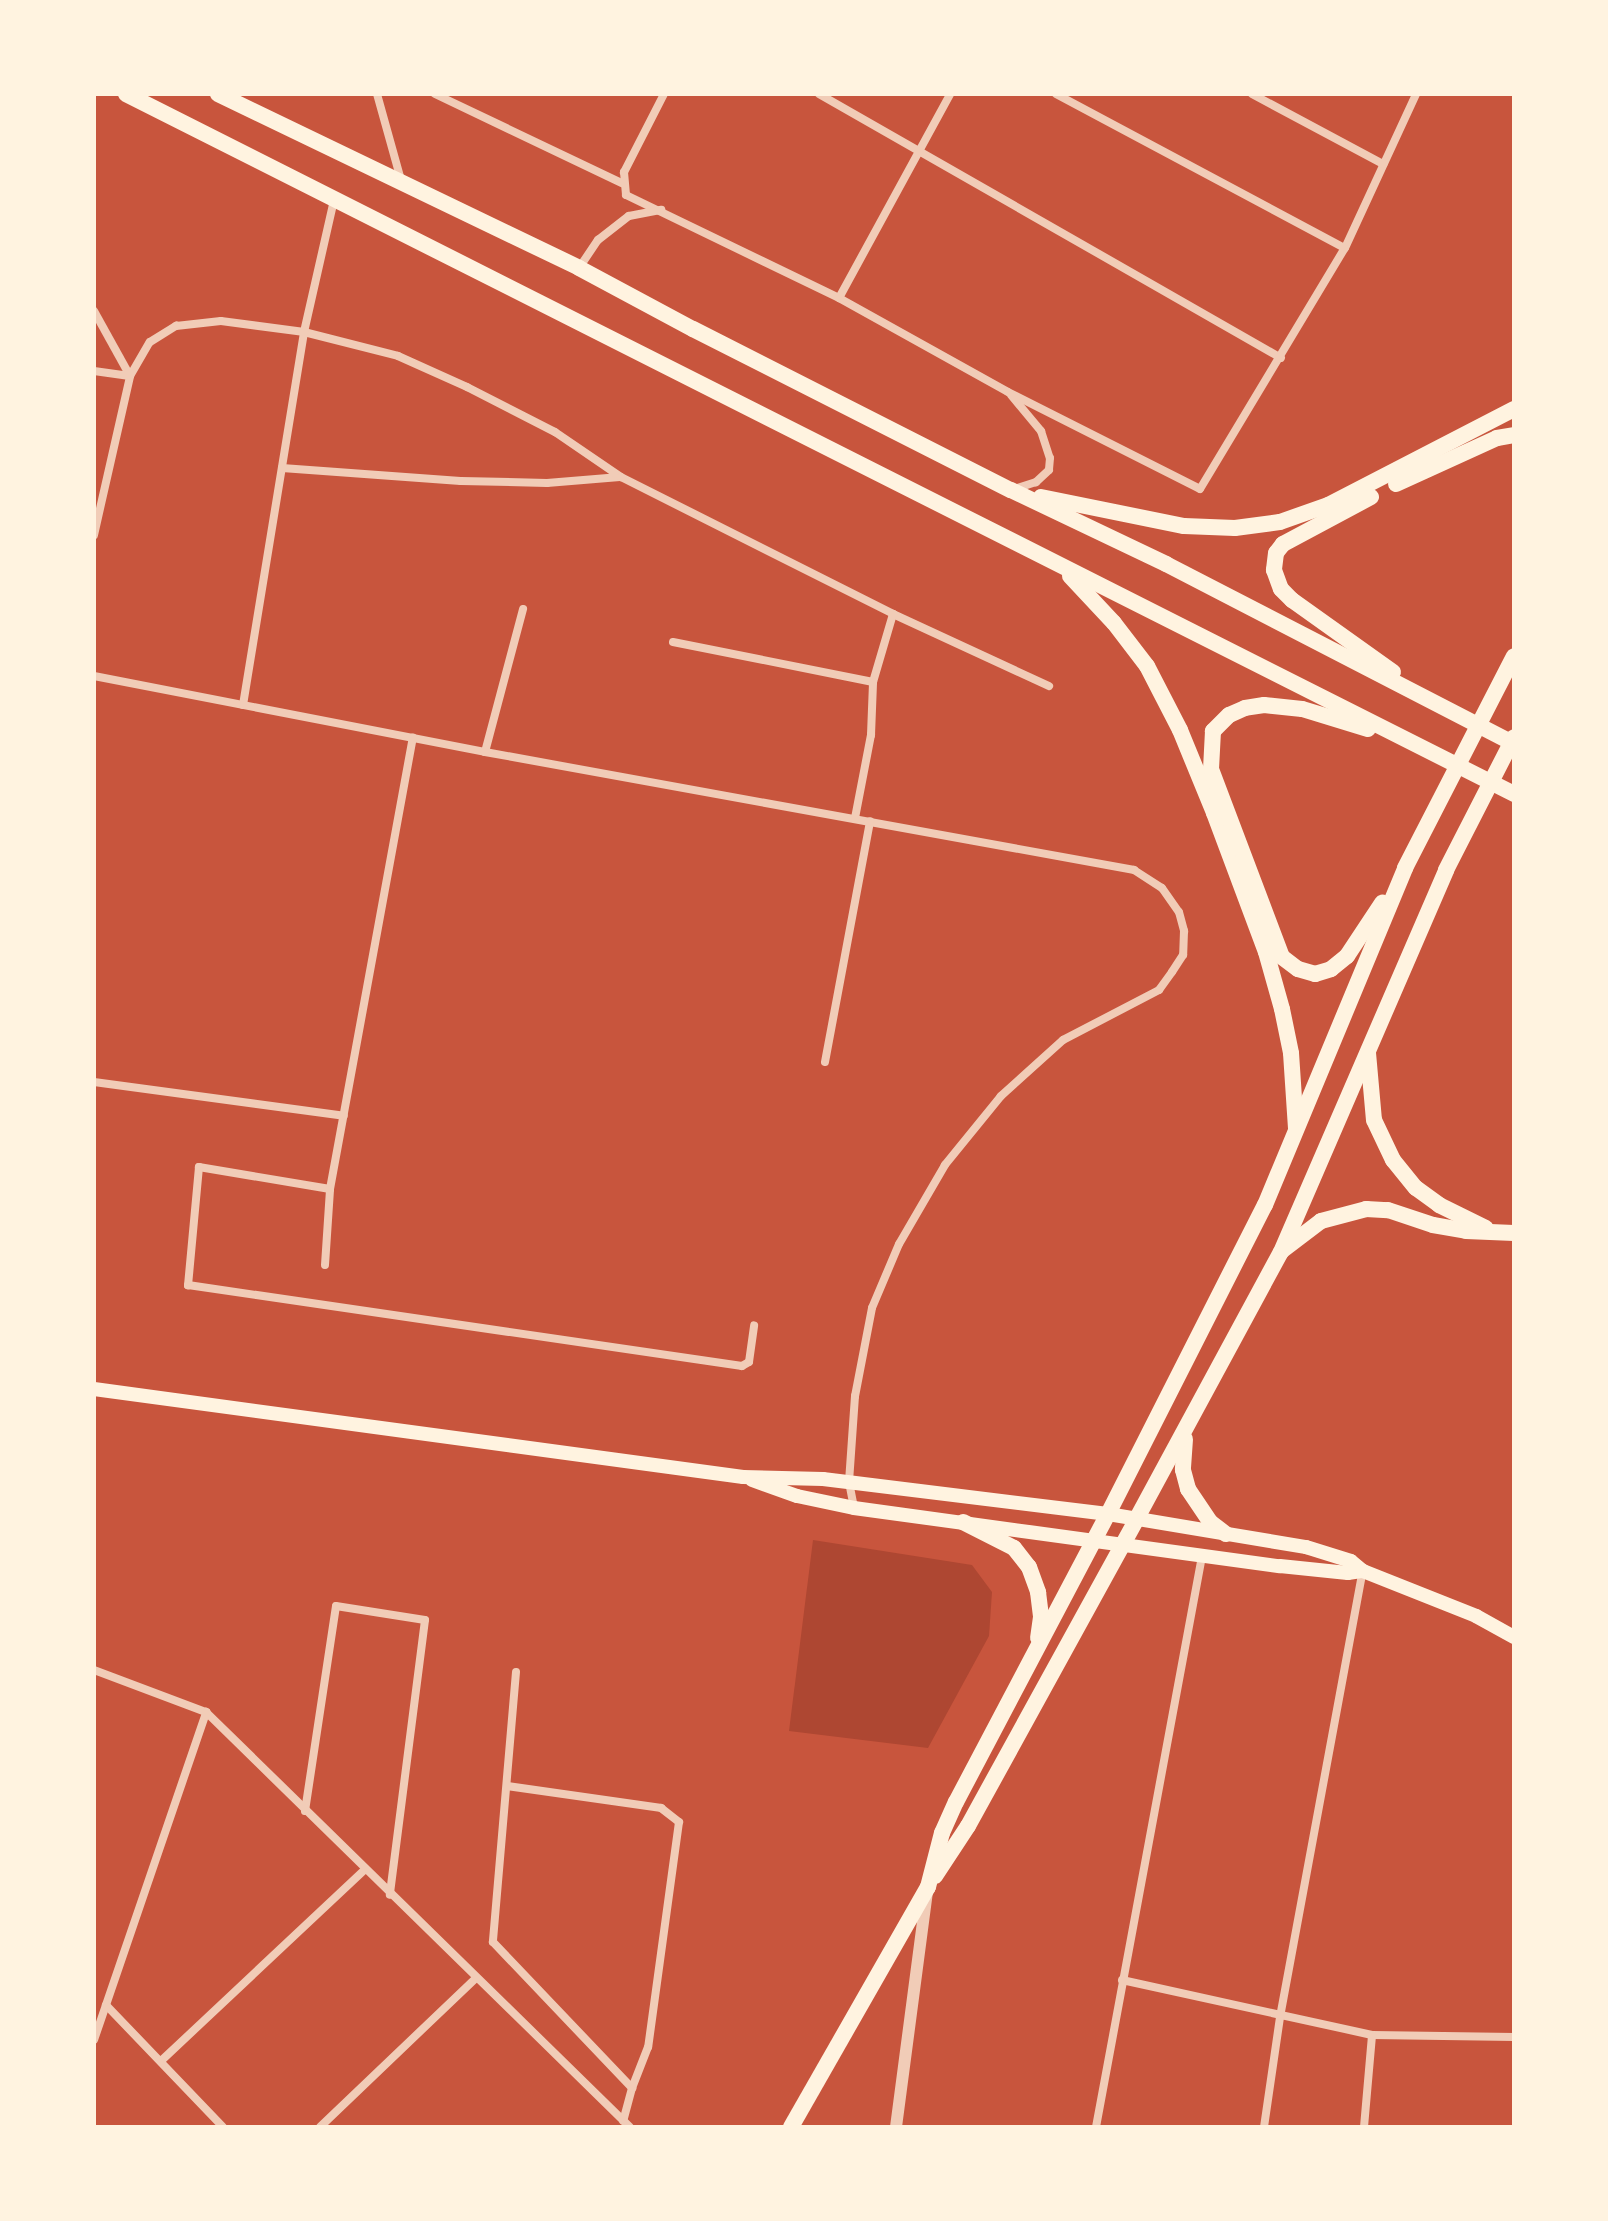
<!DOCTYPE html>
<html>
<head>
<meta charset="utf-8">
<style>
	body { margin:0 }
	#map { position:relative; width:1608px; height:2221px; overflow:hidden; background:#c8553d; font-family:"Archivo Narrow",sans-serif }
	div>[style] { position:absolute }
	.green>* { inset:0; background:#ae4732 }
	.minor>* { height:8px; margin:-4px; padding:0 4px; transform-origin:4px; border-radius:4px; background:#f1ccb7 }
	.tertiary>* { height:12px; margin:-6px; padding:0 6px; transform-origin:6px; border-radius:6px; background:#f1ccb7 }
	.secondary>* { height:14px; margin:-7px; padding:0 7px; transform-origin:7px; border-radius:7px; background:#fff3e0 }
	.primary>* { height:16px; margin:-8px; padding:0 8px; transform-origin:8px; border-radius:8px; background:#fff3e0 }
	.trunk>* { height:16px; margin:-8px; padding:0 8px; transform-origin:8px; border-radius:8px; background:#fff3e0 }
	span { translate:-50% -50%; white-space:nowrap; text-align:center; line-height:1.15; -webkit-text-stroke:7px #fff3e0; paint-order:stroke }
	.frame { position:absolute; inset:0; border:96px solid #fff3e0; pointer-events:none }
</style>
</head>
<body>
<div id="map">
	<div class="green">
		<div style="clip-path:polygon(813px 1540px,972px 1565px,992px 1592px,989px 1636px,928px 1748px,789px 1731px)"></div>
	</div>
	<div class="minor">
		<div style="left:377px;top:94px;width:89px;rotate:74.4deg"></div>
		<div style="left:435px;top:94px;width:207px;rotate:25.5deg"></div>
		<div style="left:664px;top:94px;width:88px;rotate:117.1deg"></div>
		<div style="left:624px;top:172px;width:23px;rotate:85deg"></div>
		<div style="left:626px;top:195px;width:237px;rotate:25.8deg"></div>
		<div style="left:839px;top:298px;width:193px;rotate:29.1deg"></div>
		<div style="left:1008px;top:392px;width:215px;rotate:26.8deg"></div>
		<div style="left:1200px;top:489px;width:281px;rotate:-59deg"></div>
		<div style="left:1345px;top:248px;width:170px;rotate:-65.2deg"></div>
		<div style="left:819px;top:94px;width:532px;rotate:29.74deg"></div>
		<div style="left:1056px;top:94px;width:327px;rotate:28.1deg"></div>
		<div style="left:1252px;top:94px;width:149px;rotate:28.1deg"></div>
		<div style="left:579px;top:268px;width:34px;rotate:-56deg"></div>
		<div style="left:598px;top:240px;width:39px;rotate:-38deg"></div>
		<div style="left:629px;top:216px;width:33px;rotate:-11deg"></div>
		<div style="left:839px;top:298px;width:232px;rotate:-61.4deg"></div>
		<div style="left:94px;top:311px;width:74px;rotate:61deg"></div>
		<div style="left:94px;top:371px;width:36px;rotate:8deg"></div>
		<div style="left:1011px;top:395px;width:47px;rotate:50.2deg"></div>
		<div style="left:1041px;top:431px;width:28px;rotate:72deg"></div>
		<div style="left:1050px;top:458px;width:12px;rotate:95deg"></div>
		<div style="left:1049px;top:470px;width:18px;rotate:137deg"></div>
		<div style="left:1036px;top:482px;width:25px;rotate:162deg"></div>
		<div style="left:282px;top:468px;width:179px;rotate:4.2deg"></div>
		<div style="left:461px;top:481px;width:86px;rotate:1.3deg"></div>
		<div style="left:547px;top:483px;width:73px;rotate:-4.7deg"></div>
		<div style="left:94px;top:535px;width:163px;rotate:-77.2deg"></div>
		<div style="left:130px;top:376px;width:39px;rotate:-60deg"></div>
		<div style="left:150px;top:342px;width:31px;rotate:-32deg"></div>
		<div style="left:176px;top:326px;width:45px;rotate:-6.3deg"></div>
		<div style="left:221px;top:321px;width:84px;rotate:7.5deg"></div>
		<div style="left:304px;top:332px;width:97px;rotate:14.3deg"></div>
		<div style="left:398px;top:356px;width:76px;rotate:24.2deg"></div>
		<div style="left:467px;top:387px;width:99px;rotate:27.1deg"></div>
		<div style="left:555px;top:432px;width:80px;rotate:34.3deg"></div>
		<div style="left:621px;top:477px;width:305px;rotate:26.7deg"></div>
		<div style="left:893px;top:614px;width:172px;rotate:24.8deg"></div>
		<div style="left:673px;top:642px;width:204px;rotate:11.3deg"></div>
		<div style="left:873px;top:682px;width:71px;rotate:-73.6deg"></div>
		<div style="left:94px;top:676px;width:398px;rotate:11deg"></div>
		<div style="left:485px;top:752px;width:660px;rotate:10.3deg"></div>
		<div style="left:1134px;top:870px;width:33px;rotate:33deg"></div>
		<div style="left:1162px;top:888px;width:29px;rotate:55deg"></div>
		<div style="left:1179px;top:912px;width:20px;rotate:75deg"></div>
		<div style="left:1184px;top:931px;width:24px;rotate:92deg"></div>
		<div style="left:1183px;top:955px;width:20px;rotate:123deg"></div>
		<div style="left:1172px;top:972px;width:22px;rotate:126deg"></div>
		<div style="left:1159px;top:990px;width:108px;rotate:152.5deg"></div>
		<div style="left:1063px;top:1040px;width:84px;rotate:137.9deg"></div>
		<div style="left:1001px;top:1096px;width:89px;rotate:129.1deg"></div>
		<div style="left:945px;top:1165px;width:91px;rotate:120.2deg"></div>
		<div style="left:899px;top:1244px;width:69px;rotate:112.9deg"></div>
		<div style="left:872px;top:1308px;width:90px;rotate:100.9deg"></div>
		<div style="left:855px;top:1396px;width:86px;rotate:94deg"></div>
		<div style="left:849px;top:1482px;width:26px;rotate:79deg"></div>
		<div style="left:243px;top:705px;width:378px;rotate:-80.7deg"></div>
		<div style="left:304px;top:332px;width:135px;rotate:-77.2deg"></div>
		<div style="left:485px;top:752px;width:148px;rotate:-75.1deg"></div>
		<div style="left:855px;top:818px;width:85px;rotate:-79.1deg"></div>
		<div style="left:871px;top:735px;width:53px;rotate:-87.8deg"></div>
		<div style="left:825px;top:1062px;width:245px;rotate:-79.4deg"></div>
		<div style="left:94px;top:1082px;width:252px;rotate:7.7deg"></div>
		<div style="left:330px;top:1189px;width:133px;rotate:-170.5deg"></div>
		<div style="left:199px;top:1167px;width:119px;rotate:95.3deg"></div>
		<div style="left:188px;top:1285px;width:560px;rotate:8.32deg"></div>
		<div style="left:742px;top:1366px;width:8px;rotate:-30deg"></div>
		<div style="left:749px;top:1362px;width:37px;rotate:-82deg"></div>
		<div style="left:325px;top:1265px;width:76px;rotate:-86.2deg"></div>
		<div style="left:330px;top:1189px;width:459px;rotate:-79.6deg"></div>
		<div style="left:94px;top:1670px;width:120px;rotate:20.6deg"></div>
		<div style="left:206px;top:1712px;width:593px;rotate:44.39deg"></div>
		<div style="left:516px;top:1672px;width:271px;rotate:94.9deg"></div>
		<div style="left:493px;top:1942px;width:202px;rotate:46.4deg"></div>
		<div style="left:632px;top:2088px;width:34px;rotate:105deg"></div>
		<div style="left:507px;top:1786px;width:156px;rotate:8.1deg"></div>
		<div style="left:661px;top:1808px;width:23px;rotate:38deg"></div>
		<div style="left:679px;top:1822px;width:227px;rotate:97.8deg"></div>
		<div style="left:648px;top:2047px;width:44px;rotate:111.3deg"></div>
		<div style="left:305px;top:1811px;width:207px;rotate:-81.4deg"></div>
		<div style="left:336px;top:1606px;width:90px;rotate:8.9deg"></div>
		<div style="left:425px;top:1620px;width:277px;rotate:97.3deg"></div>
		<div style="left:1122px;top:1980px;width:256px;rotate:12.4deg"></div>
		<div style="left:1372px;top:2035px;width:142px;rotate:0.8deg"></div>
		<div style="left:106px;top:2005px;width:169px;rotate:46.2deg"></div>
		<div style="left:94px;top:2040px;width:347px;rotate:-71.1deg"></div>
		<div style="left:162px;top:2060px;width:277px;rotate:-43.2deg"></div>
		<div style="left:320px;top:2127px;width:216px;rotate:-43.7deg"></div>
		<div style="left:1096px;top:2127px;width:581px;rotate:-79.48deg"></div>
		<div style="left:1264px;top:2127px;width:111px;rotate:-81.7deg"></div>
		<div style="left:1280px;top:2017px;width:454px;rotate:-79.5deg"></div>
		<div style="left:1364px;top:2127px;width:92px;rotate:-85deg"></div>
	</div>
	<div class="tertiary">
		<div style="left:896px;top:2127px;width:237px;rotate:-82.5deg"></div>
	</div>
	<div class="secondary">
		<div style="left:94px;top:1389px;width:655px;rotate:7.72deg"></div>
		<div style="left:743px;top:1477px;width:80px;rotate:1.4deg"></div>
		<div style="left:823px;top:1479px;width:287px;rotate:7deg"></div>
		<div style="left:1108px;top:1514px;width:201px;rotate:9.5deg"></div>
		<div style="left:1306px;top:1547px;width:47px;rotate:17.3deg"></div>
		<div style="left:1351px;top:1561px;width:16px;rotate:40deg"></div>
		<div style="left:1363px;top:1571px;width:122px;rotate:21.7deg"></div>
		<div style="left:1476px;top:1616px;width:43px;rotate:28.9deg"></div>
		<div style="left:752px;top:1480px;width:48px;rotate:19.6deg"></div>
		<div style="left:797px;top:1496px;width:58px;rotate:11.9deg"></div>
		<div style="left:854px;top:1508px;width:430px;rotate:7.8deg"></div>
		<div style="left:1280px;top:1566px;width:68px;rotate:5.9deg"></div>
		<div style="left:1348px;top:1573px;width:15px;rotate:-8deg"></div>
	</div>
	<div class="primary">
		<div style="left:963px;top:1522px;width:57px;rotate:27deg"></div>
		<div style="left:1014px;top:1548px;width:24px;rotate:52deg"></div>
		<div style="left:1029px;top:1567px;width:27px;rotate:70deg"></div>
		<div style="left:1038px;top:1592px;width:25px;rotate:83deg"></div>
		<div style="left:1041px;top:1617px;width:21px;rotate:98deg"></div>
		<div style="left:935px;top:1876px;width:60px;rotate:-56.6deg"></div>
		<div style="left:968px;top:1826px;width:351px;rotate:-61.2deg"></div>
		<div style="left:791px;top:2127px;width:276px;rotate:-60.3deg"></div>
		<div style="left:928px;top:1887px;width:56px;rotate:-75.5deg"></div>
		<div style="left:942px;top:1833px;width:34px;rotate:-66deg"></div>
		<div style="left:956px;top:1802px;width:326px;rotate:-62.2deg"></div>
	</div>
	<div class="trunk">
		<div style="left:126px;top:94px;width:1555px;rotate:26.76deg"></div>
		<div style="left:218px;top:94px;width:401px;rotate:25.7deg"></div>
		<div style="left:579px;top:268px;width:129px;rotate:28.2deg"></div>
		<div style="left:693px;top:329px;width:356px;rotate:26.9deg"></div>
		<div style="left:1011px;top:490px;width:172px;rotate:25.5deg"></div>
		<div style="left:1166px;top:564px;width:392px;rotate:27.3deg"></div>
		<div style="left:1396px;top:484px;width:111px;rotate:-24.5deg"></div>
		<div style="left:1497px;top:438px;width:17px;rotate:-10deg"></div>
		<div style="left:1041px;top:497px;width:146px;rotate:11.5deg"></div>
		<div style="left:1184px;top:526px;width:51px;rotate:2.2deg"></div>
		<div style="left:1235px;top:528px;width:45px;rotate:-7.6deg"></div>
		<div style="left:1280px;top:522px;width:51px;rotate:-19.5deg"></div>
		<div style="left:1328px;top:505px;width:209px;rotate:-27.3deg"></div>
		<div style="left:1371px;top:497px;width:100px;rotate:151.9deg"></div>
		<div style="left:1283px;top:544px;width:11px;rotate:128deg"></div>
		<div style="left:1276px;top:553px;width:17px;rotate:97deg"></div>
		<div style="left:1274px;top:570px;width:20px;rotate:70deg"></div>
		<div style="left:1281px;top:589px;width:16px;rotate:45deg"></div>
		<div style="left:1292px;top:600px;width:124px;rotate:35.5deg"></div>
		<div style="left:1070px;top:576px;width:64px;rotate:46.9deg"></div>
		<div style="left:1114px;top:623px;width:54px;rotate:52.5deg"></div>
		<div style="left:1147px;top:666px;width:72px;rotate:62.7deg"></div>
		<div style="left:1180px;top:730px;width:90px;rotate:67.7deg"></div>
		<div style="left:1214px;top:813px;width:148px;rotate:69.5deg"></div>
		<div style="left:1266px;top:952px;width:59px;rotate:74.3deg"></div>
		<div style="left:1282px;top:1009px;width:45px;rotate:78.4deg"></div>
		<div style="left:1291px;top:1053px;width:76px;rotate:86.2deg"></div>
		<div style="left:1368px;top:729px;width:69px;rotate:-163.1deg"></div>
		<div style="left:1302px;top:709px;width:38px;rotate:-174deg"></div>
		<div style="left:1264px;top:705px;width:19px;rotate:171deg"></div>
		<div style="left:1245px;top:708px;width:17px;rotate:156deg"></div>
		<div style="left:1229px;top:715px;width:23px;rotate:135deg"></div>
		<div style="left:1213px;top:731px;width:38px;rotate:93deg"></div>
		<div style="left:1211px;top:769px;width:201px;rotate:69.3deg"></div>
		<div style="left:1282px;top:957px;width:20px;rotate:37deg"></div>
		<div style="left:1298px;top:969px;width:18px;rotate:16deg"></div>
		<div style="left:1315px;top:974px;width:17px;rotate:-17deg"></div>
		<div style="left:1331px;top:969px;width:21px;rotate:-39deg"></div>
		<div style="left:1347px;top:956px;width:64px;rotate:-56.6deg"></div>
		<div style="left:1368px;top:1053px;width:67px;rotate:84.9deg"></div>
		<div style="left:1374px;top:1120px;width:44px;rotate:64.6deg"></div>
		<div style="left:1393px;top:1160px;width:36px;rotate:51deg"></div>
		<div style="left:1416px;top:1188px;width:29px;rotate:36deg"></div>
		<div style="left:1439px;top:1205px;width:52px;rotate:26.1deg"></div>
		<div style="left:1283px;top:1250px;width:48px;rotate:-37.3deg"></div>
		<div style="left:1321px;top:1221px;width:47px;rotate:-14.9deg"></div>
		<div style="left:1366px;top:1209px;width:22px;rotate:3deg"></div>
		<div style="left:1388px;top:1210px;width:47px;rotate:18.4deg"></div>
		<div style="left:1433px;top:1225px;width:34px;rotate:10deg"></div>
		<div style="left:1466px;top:1231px;width:48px;rotate:2.4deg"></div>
		<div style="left:1185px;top:1439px;width:31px;rotate:94deg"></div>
		<div style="left:1183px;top:1470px;width:20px;rotate:75deg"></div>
		<div style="left:1188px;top:1489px;width:40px;rotate:56deg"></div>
		<div style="left:1210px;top:1522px;width:20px;rotate:37deg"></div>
		<div style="left:1108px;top:1514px;width:347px;rotate:-63.1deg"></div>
		<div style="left:1265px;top:1205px;width:365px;rotate:-67.4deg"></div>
		<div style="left:1405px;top:868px;width:238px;rotate:-62.8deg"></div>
		<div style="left:1137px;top:1518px;width:302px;rotate:-61.6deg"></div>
		<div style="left:1281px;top:1252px;width:416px;rotate:-66.6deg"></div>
		<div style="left:1446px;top:870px;width:149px;rotate:-62.9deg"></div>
	</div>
	<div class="frame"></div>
</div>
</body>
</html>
